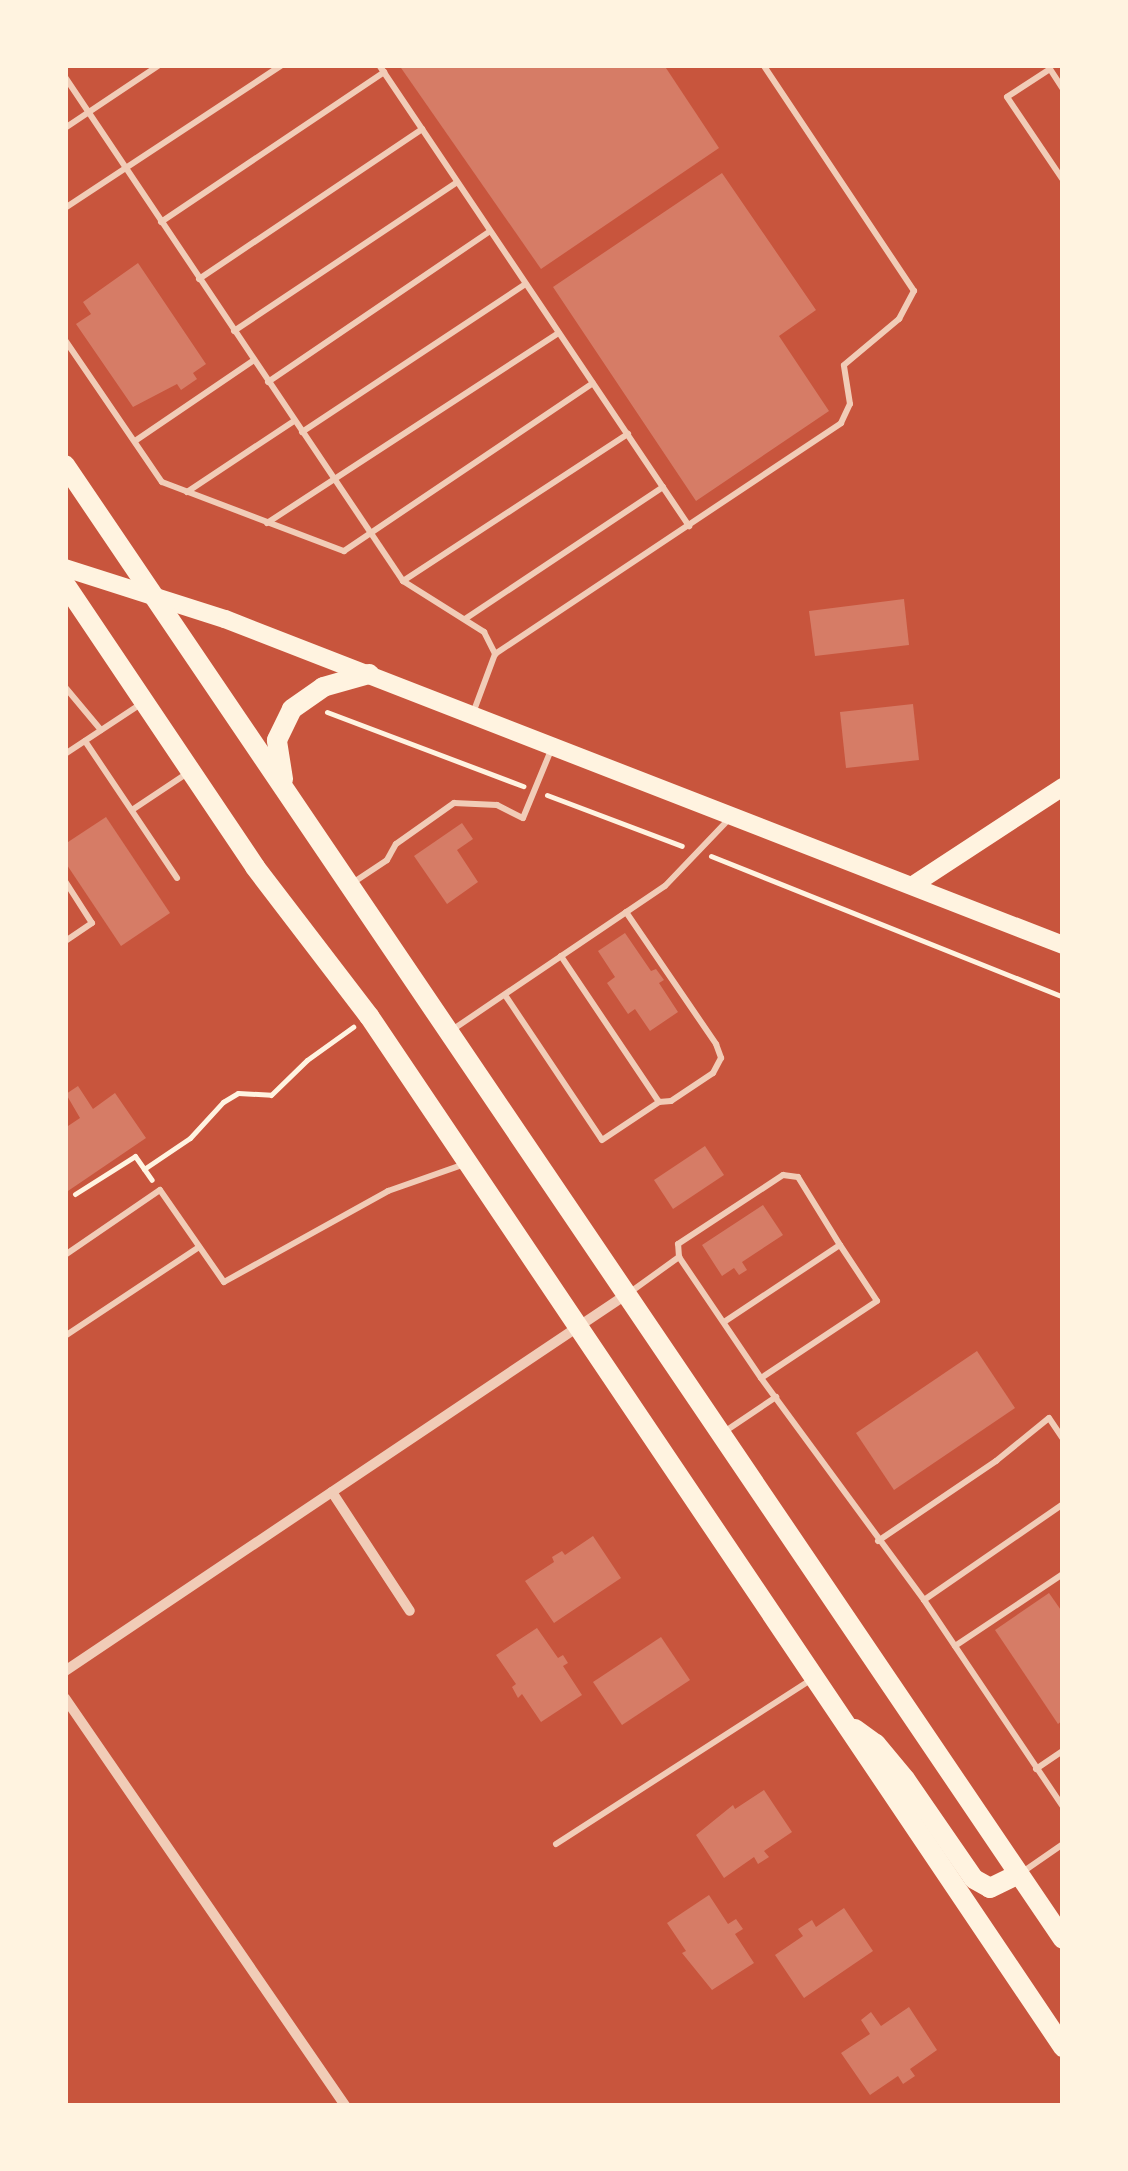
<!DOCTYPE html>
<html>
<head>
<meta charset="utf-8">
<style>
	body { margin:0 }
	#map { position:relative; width:1128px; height:2171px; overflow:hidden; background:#c8553d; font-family:Literata,serif }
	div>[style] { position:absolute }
	.building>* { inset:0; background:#d67c66 }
	.path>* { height:5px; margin:-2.5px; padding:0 2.5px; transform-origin:2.5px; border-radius:2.5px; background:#fff3e0 }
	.service>* { height:6px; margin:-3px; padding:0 3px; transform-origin:3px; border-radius:3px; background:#f1ccb7 }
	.minor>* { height:10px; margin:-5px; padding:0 5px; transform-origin:5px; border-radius:5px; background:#f1ccb7 }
	.secondary>* { height:18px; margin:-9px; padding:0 9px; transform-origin:9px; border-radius:9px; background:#fff3e0 }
	.primary>* { height:20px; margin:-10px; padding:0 10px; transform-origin:10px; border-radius:10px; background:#fff3e0 }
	span { translate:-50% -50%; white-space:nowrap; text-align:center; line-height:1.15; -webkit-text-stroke:10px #fff3e0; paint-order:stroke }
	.frame { position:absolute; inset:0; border:68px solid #fff3e0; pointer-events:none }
</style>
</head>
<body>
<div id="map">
	<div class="building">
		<div style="clip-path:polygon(399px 65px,664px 65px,719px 148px,541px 269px)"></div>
		<div style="clip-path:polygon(722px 173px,816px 310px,779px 336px,829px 411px,696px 501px,553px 287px)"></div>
		<div style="clip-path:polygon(138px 263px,206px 364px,193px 373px,197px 379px,181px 390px,177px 384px,133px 407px,76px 324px,91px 314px,83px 302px)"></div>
		<div style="clip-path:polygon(904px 599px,909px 645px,815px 656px,809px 611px)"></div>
		<div style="clip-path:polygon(913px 704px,919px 760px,846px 768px,840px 712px)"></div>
		<div style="clip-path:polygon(106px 817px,170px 913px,121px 946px,65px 862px,65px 844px)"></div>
		<div style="clip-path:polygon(462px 823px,473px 839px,457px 850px,478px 882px,447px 904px,414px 856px)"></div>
		<div style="clip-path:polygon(625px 933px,651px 971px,656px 969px,664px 980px,659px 983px,678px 1012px,650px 1031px,635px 1009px,628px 1014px,607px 983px,615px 977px,598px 951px)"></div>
		<div style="clip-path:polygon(78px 1086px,93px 1109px,115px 1093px,146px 1138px,65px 1193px,65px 1128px,80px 1118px,66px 1094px)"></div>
		<div style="clip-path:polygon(705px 1146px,724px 1175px,673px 1209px,654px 1180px)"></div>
		<div style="clip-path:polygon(763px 1205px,783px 1235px,742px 1262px,747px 1270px,739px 1275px,734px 1268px,722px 1276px,702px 1245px)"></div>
		<div style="clip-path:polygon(977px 1351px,1015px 1408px,894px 1490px,856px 1433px)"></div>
		<div style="clip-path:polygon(593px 1536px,621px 1578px,554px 1623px,525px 1581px,554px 1562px,552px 1557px,562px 1551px,565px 1555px)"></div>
		<div style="clip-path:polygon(1049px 1593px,1063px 1613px,1063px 1720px,1058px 1724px,995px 1630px)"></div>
		<div style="clip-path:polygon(537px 1628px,558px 1658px,563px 1655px,568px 1663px,563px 1666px,582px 1695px,541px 1722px,522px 1694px,518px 1698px,512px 1687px,516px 1684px,496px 1655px)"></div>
		<div style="clip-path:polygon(661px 1637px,690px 1680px,622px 1725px,593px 1682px)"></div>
		<div style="clip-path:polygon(764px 1790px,792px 1832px,764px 1851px,769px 1857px,758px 1864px,754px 1857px,724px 1878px,696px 1835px,733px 1805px,735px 1809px)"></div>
		<div style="clip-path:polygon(709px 1895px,728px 1924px,736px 1919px,743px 1929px,735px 1934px,754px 1963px,712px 1990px,682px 1953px,686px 1951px,667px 1923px)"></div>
		<div style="clip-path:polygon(844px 1908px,873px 1951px,804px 1998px,775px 1955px,803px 1936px,798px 1929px,812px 1920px,816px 1927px)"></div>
		<div style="clip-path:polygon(909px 2007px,937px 2050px,910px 2069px,915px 2076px,903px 2084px,898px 2076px,870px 2095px,841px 2053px,870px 2034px,861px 2020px,871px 2012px,881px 2026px)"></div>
	</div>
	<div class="path">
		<div style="left:327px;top:712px;width:210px;rotate:20.7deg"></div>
		<div style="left:547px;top:795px;width:144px;rotate:20.7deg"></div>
		<div style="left:711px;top:856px;width:379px;rotate:21.8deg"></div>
		<div style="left:144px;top:1169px;width:55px;rotate:-34deg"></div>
		<div style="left:190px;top:1138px;width:49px;rotate:-47.5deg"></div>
		<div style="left:223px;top:1102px;width:17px;rotate:-31deg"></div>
		<div style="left:238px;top:1093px;width:33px;rotate:3deg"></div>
		<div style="left:271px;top:1095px;width:50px;rotate:-44.2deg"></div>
		<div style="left:307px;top:1060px;width:57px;rotate:-35.7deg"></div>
		<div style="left:75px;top:1194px;width:71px;rotate:-32.3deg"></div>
		<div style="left:135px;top:1156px;width:29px;rotate:55deg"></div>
	</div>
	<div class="service">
		<div style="left:379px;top:65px;width:556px;rotate:56.08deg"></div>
		<div style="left:65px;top:77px;width:607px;rotate:56.15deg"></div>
		<div style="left:403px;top:581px;width:96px;rotate:32.2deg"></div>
		<div style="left:484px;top:632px;width:25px;rotate:63deg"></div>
		<div style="left:495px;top:654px;width:63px;rotate:110.4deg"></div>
		<div style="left:1063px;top:89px;width:24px;rotate:-123deg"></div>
		<div style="left:1050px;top:69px;width:51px;rotate:146.9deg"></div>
		<div style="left:1007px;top:97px;width:100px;rotate:56deg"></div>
		<div style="left:65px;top:128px;width:113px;rotate:-33.8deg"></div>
		<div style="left:65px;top:208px;width:260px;rotate:-33.4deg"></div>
		<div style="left:161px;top:222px;width:269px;rotate:-33.9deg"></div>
		<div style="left:199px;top:279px;width:269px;rotate:-33.9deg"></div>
		<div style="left:234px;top:331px;width:268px;rotate:-33.7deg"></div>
		<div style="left:65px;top:340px;width:172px;rotate:55.7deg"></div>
		<div style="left:162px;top:482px;width:195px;rotate:20.8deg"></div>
		<div style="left:344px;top:551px;width:300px;rotate:-34deg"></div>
		<div style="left:268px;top:382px;width:268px;rotate:-34.2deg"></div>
		<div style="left:302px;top:432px;width:268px;rotate:-33.5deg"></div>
		<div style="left:135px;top:441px;width:144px;rotate:-34.2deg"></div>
		<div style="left:187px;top:492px;width:128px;rotate:-33.6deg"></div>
		<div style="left:267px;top:523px;width:348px;rotate:-33.1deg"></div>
		<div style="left:403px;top:581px;width:269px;rotate:-33.2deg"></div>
		<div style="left:465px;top:619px;width:238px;rotate:-33.7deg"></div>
		<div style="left:495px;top:654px;width:416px;rotate:-33.7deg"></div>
		<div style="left:841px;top:423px;width:21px;rotate:-65deg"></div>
		<div style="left:850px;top:404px;width:39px;rotate:-99deg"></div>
		<div style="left:844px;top:365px;width:72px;rotate:-39.9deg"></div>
		<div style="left:899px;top:319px;width:32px;rotate:-62deg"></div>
		<div style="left:914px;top:291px;width:272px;rotate:-123.7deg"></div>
		<div style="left:65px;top:687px;width:56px;rotate:50.1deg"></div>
		<div style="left:85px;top:741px;width:165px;rotate:56.1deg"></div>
		<div style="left:65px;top:754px;width:89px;rotate:-33.5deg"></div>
		<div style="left:132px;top:810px;width:69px;rotate:-33.7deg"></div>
		<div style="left:65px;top:881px;width:50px;rotate:57.3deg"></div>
		<div style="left:92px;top:923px;width:32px;rotate:146deg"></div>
		<div style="left:351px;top:884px;width:43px;rotate:-33.7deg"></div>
		<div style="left:387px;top:860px;width:18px;rotate:-61deg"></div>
		<div style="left:396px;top:844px;width:71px;rotate:-35.3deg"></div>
		<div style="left:454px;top:803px;width:43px;rotate:2.7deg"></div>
		<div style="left:497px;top:805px;width:29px;rotate:27deg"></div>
		<div style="left:523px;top:818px;width:74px;rotate:-67.6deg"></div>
		<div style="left:626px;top:912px;width:160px;rotate:55.7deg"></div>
		<div style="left:716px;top:1044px;width:15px;rotate:70deg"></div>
		<div style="left:721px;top:1058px;width:17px;rotate:118deg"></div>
		<div style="left:713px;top:1073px;width:50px;rotate:146.3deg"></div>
		<div style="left:671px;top:1101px;width:12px;rotate:175deg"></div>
		<div style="left:505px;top:995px;width:174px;rotate:56.2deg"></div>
		<div style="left:602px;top:1140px;width:69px;rotate:-33.7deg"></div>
		<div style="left:659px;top:1102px;width:176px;rotate:-123.9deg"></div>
		<div style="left:452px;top:1030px;width:257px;rotate:-34.1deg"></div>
		<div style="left:665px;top:886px;width:95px;rotate:-46.3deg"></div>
		<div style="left:65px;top:1255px;width:115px;rotate:-34.4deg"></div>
		<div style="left:160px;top:1190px;width:112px;rotate:55.2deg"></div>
		<div style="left:224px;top:1282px;width:188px;rotate:-29deg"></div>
		<div style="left:388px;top:1191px;width:78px;rotate:-19.4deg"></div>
		<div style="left:679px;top:1257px;width:13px;rotate:-94deg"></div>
		<div style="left:678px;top:1244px;width:126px;rotate:-33.3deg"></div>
		<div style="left:783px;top:1175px;width:15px;rotate:8deg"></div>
		<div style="left:798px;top:1177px;width:80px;rotate:58.3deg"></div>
		<div style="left:629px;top:1293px;width:62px;rotate:-35.8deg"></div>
		<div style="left:679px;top:1257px;width:146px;rotate:55.9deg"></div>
		<div style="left:761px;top:1378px;width:275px;rotate:53.7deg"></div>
		<div style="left:924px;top:1600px;width:249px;rotate:56.1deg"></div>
		<div style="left:724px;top:1322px;width:139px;rotate:-33.6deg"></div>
		<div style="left:840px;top:1245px;width:67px;rotate:56.5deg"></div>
		<div style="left:877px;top:1301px;width:139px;rotate:146.4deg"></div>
		<div style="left:65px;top:1336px;width:161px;rotate:-33.6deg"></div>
		<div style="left:724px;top:1432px;width:63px;rotate:-33.9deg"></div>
		<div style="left:878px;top:1541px;width:143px;rotate:-34.1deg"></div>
		<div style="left:996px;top:1461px;width:68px;rotate:-39.1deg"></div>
		<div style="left:1049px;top:1418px;width:25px;rotate:56deg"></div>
		<div style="left:924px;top:1600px;width:169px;rotate:-34.6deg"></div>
		<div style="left:955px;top:1646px;width:130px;rotate:-33.7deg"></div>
		<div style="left:1036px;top:1769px;width:32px;rotate:-34deg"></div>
		<div style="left:556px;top:1844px;width:301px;rotate:-32.8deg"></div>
		<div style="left:1024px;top:1871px;width:47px;rotate:-34.7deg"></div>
	</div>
	<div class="minor">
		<div style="left:332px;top:1492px;width:142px;rotate:56.8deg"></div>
		<div style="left:65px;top:1671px;width:673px;rotate:-33.86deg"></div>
		<div style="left:65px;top:1698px;width:495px;rotate:55.5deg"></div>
	</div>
	<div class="secondary">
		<div style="left:65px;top:568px;width:168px;rotate:17.7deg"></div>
		<div style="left:225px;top:619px;width:899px;rotate:21.26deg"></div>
		<div style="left:913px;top:885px;width:179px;rotate:-33.2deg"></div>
	</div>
	<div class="primary">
		<div style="left:65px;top:465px;width:1780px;rotate:55.9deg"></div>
		<div style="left:65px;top:584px;width:341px;rotate:56.1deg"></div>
		<div style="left:255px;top:867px;width:188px;rotate:52.6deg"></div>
		<div style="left:369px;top:1016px;width:1243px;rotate:56.05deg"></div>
		<div style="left:283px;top:779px;width:39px;rotate:-99deg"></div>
		<div style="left:277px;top:740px;width:34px;rotate:-64deg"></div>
		<div style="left:292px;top:709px;width:38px;rotate:-35deg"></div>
		<div style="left:323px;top:687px;width:48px;rotate:-15.8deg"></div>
		<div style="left:855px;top:1729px;width:26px;rotate:36deg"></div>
		<div style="left:876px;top:1744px;width:45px;rotate:50.4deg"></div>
		<div style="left:905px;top:1779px;width:121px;rotate:55.4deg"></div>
		<div style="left:974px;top:1879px;width:18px;rotate:29deg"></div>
		<div style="left:990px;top:1888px;width:32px;rotate:-26deg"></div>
	</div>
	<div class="frame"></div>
</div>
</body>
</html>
